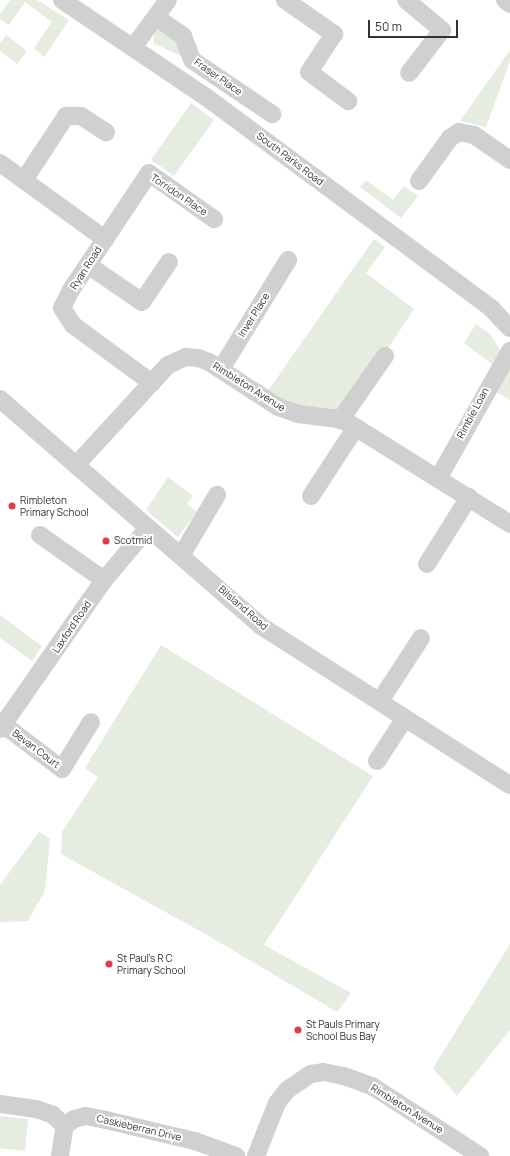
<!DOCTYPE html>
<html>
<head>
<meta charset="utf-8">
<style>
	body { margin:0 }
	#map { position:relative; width:510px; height:1156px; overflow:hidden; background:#fff; font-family:Manrope,sans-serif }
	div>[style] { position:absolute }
	.green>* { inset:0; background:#e6ecdf }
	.minor>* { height:18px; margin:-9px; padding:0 9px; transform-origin:9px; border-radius:9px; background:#d0d0d0 }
	.dots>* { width:11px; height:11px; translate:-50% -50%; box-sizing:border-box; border:2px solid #fff; border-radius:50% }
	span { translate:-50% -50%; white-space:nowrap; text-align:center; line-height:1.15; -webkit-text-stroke:4px #fff; paint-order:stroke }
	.street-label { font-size:10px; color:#333 }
	.poi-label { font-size:10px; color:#333 }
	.left { translate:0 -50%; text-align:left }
	.scale { position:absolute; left:368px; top:20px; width:90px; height:18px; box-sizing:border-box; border:2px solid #333; border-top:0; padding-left:5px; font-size:12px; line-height:14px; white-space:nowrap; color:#333; -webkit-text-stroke:3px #fff; paint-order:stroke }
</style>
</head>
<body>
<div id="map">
	<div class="green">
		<div style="clip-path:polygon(10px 0,37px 0,69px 20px,44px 57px,34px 48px,52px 22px,25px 2px,9px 25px,0 19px,0 14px)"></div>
		<div style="clip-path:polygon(156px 24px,180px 41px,187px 59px,153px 43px)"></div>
		<div style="clip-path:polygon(6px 35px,27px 51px,17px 64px,0 51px,0 44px)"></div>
		<div style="clip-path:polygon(510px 50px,510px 61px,486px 127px,460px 121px)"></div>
		<div style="clip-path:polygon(191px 103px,214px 120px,174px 176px,151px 160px)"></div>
		<div style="clip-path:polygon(366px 180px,393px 200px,404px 186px,418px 196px,401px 218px,360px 187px)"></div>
		<div style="clip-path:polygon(374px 239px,385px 247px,366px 273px,414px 309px,341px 419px,263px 398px)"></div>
		<div style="clip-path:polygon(476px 324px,490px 334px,502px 353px,493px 365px,464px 343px)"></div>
		<div style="clip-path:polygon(510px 361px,510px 400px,495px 391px)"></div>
		<div style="clip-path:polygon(168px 477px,193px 496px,187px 504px,197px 512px,178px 537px,146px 510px)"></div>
		<div style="clip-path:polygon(0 615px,42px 646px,32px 661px,0 638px)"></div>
		<div style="clip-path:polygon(161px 645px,373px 776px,264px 945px,351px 993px,337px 1012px,207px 935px,61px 854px,62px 832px,98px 777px,85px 768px)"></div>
		<div style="clip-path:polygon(39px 832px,50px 839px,45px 891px,28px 921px,0 922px,0 885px)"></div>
		<div style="clip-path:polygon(510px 944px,510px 1030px,457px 1096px,433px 1068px)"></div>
		<div style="clip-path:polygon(0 1116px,28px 1119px,25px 1151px,0 1148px)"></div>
	</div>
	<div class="minor">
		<div style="left:62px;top:0;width:174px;rotate:34deg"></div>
		<div style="left:206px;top:97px;width:356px;rotate:36.5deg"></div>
		<div style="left:492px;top:309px;width:26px;rotate:47deg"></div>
		<div style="left:285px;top:0;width:60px;rotate:34.8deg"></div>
		<div style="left:334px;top:34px;width:45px;rotate:123.3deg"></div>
		<div style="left:309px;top:72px;width:49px;rotate:36.6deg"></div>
		<div style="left:406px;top:0;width:47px;rotate:39.8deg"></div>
		<div style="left:442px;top:30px;width:54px;rotate:127.5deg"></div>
		<div style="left:505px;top:0;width:6px;rotate:39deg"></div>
		<div style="left:156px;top:17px;width:33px;rotate:35deg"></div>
		<div style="left:183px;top:36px;width:26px;rotate:69deg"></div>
		<div style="left:192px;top:60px;width:97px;rotate:34deg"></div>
		<div style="left:134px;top:46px;width:57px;rotate:-53.5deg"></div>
		<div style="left:0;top:163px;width:130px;rotate:35.9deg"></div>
		<div style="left:105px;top:239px;width:61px;rotate:123.7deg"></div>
		<div style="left:71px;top:290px;width:20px;rotate:117deg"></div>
		<div style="left:62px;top:308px;width:20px;rotate:57deg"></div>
		<div style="left:73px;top:325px;width:98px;rotate:36.3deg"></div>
		<div style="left:24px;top:180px;width:77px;rotate:-56.7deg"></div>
		<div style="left:66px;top:116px;width:15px"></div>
		<div style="left:81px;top:116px;width:30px;rotate:33deg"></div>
		<div style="left:419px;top:181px;width:53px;rotate:-54.2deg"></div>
		<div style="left:450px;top:138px;width:11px;rotate:-34deg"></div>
		<div style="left:459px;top:132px;width:15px;rotate:11deg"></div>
		<div style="left:474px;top:135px;width:44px;rotate:34.8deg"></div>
		<div style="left:105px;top:239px;width:79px;rotate:-56.3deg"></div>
		<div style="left:149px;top:173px;width:80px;rotate:35.3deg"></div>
		<div style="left:88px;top:265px;width:65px;rotate:34.4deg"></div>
		<div style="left:142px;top:302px;width:48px;rotate:-56deg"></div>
		<div style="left:221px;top:369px;width:128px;rotate:-58.4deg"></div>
		<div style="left:0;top:399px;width:346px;rotate:41deg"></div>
		<div style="left:261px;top:626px;width:295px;rotate:32.6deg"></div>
		<div style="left:341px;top:419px;width:77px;rotate:-55.1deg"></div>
		<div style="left:76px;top:465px;width:136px;rotate:-47.4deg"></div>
		<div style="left:168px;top:365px;width:20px;rotate:-24deg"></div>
		<div style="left:186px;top:357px;width:12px;rotate:5deg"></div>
		<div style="left:198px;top:358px;width:12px;rotate:20deg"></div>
		<div style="left:209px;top:362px;width:82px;rotate:33.1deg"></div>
		<div style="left:278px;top:407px;width:21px;rotate:19deg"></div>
		<div style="left:298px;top:414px;width:35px;rotate:7deg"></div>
		<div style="left:333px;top:418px;width:15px;rotate:16deg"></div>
		<div style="left:347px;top:422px;width:192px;rotate:32deg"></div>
		<div style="left:439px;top:477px;width:145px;rotate:-60.6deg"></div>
		<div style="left:311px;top:496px;width:82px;rotate:-56.9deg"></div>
		<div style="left:40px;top:535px;width:78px;rotate:35.1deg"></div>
		<div style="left:181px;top:556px;width:71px;rotate:-59.5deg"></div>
		<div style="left:427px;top:564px;width:79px;rotate:-57.9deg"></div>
		<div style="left:380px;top:701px;width:75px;rotate:-56.9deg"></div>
		<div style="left:4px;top:725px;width:73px;rotate:37.2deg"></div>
		<div style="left:62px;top:769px;width:55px;rotate:-58.3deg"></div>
		<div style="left:0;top:729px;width:182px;rotate:-55.1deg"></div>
		<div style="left:104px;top:580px;width:68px;rotate:-49.8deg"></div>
		<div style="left:377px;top:761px;width:51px;rotate:-56.9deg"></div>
		<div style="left:0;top:1104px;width:36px;rotate:8deg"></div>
		<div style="left:36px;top:1109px;width:18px;rotate:19deg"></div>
		<div style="left:53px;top:1115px;width:16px;rotate:43deg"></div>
		<div style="left:65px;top:1126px;width:11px;rotate:-38deg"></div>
		<div style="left:74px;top:1119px;width:12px;rotate:-14deg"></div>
		<div style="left:86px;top:1116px;width:20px;rotate:11deg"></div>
		<div style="left:106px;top:1120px;width:91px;rotate:13.3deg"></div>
		<div style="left:195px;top:1141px;width:44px;rotate:20.1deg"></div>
		<div style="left:60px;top:1156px;width:30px;rotate:-81deg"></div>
		<div style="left:256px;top:1156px;width:57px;rotate:-68.4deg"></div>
		<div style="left:277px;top:1103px;width:16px;rotate:-52deg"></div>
		<div style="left:287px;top:1090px;width:29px;rotate:-34deg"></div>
		<div style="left:311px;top:1074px;width:12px;rotate:-9deg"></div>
		<div style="left:323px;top:1072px;width:21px;rotate:11deg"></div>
		<div style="left:344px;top:1076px;width:30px;rotate:20deg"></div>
		<div style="left:372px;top:1086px;width:129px;rotate:32.9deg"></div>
	</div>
	<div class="dots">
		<div style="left:12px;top:506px;background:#e63946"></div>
		<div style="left:106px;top:541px;background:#e63946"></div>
		<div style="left:109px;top:964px;background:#e63946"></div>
		<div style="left:298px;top:1030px;background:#e63946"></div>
	</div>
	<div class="street-label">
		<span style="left:218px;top:77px;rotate:35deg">Fraser Place</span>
		<span style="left:290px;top:159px;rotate:37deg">South Parks Road</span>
		<span style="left:179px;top:195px;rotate:34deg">Torridon Place</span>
		<span style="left:86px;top:268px;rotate:-57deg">Ryan Road</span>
		<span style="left:254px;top:315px;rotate:-58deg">Inver Place</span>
		<span style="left:249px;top:387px;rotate:32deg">Rimbleton Avenue</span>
		<span style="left:473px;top:413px;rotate:-62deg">Rimble Loan</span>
		<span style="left:243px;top:608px;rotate:41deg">Bilsland Road</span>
		<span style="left:72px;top:627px;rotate:-56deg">Laxford Road</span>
		<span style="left:36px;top:749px;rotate:37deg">Bevan Court</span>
		<span style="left:407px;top:1109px;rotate:32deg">Rimbleton Avenue</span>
		<span style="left:139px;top:1128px;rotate:13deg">Caskieberran Drive</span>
	</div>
	<div class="poi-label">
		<span class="left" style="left:20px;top:506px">Rimbleton<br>Primary School</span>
		<span class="left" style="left:114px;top:541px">Scotmid</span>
		<span class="left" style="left:117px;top:964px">St Paul's R C<br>Primary School</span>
		<span class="left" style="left:306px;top:1030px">St Pauls Primary<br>School Bus Bay</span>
	</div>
	<div class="scale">50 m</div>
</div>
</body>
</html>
